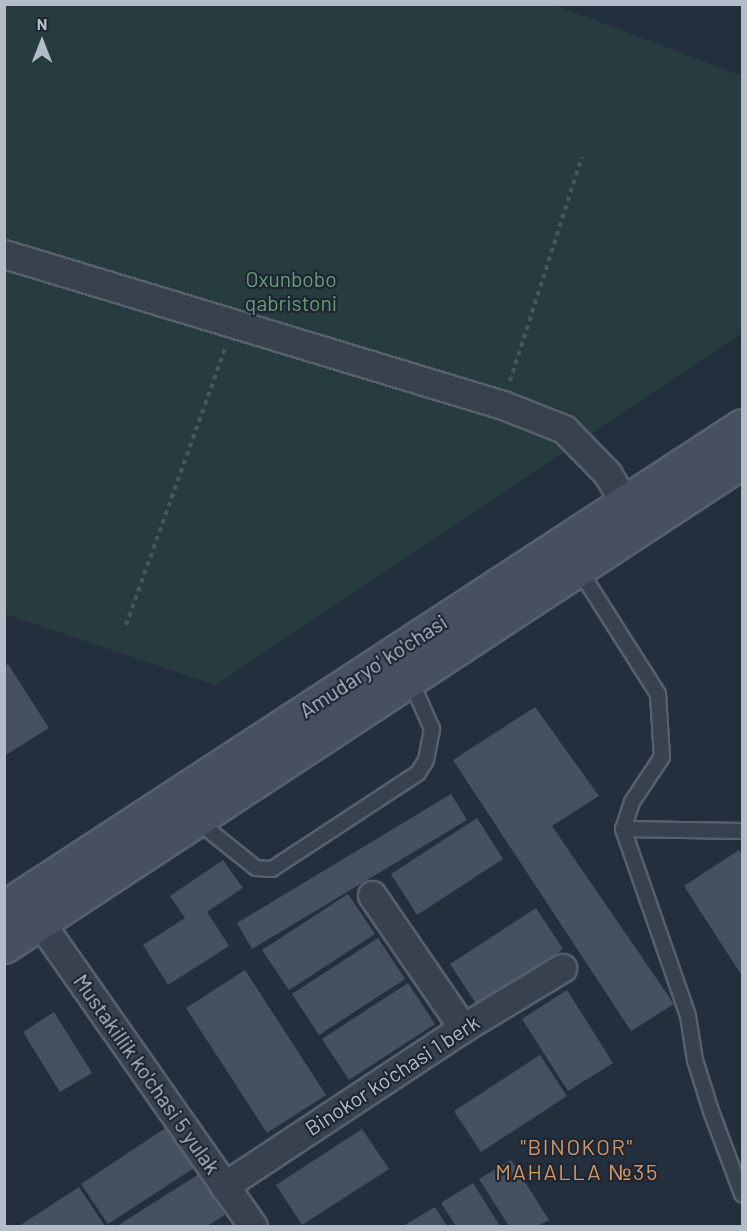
<!DOCTYPE html>
<html>
<head>
<meta charset="utf-8">
<style>
	body { margin:0 }
	#map { position:relative; width:747px; height:1231px; overflow:hidden; background:#242f3e; font-family:Barlow,sans-serif }
	div>[style] { position:absolute }
	.green>* { inset:0; background:#263c3f }
	.building>* { inset:0; background:#455162 }
	.path>* { height:4px; margin-top:-2px; transform-origin:0; background:repeating-linear-gradient(90deg,#44595c 0 4.5px,transparent 0 9px) }
	.roads { filter:drop-shadow(2px 0 #565f6c) drop-shadow(-2px 0 #565f6c) drop-shadow(0 2px #565f6c) drop-shadow(0 -2px #565f6c) }
	.lane>* { height:14px; margin:-7px; padding:0 7px; transform-origin:7px; border-radius:7px; background:#38414e }
	.street>* { height:27px; margin:-13.5px; padding:0 13.5px; transform-origin:13.5px; border-radius:13.5px; background:#38414e }
	.secondary>* { height:33px; margin:-16.5px; padding:0 16.5px; transform-origin:16.5px; border-radius:16.5px; background:#465061 }
	span { translate:-50% -50%; white-space:nowrap; text-align:center; line-height:1.15; -webkit-text-stroke:4.5px #1d2633; paint-order:stroke }
	.park-label { font-size:21px; color:#6b9a76 }
	.street-label { font-size:21px; color:#b4bcc9 }
	.neighbourhood-label { font-size:22px; color:#d59563; letter-spacing:1.5px }
	.frame { position:absolute; inset:0; border:6px solid #b4bcc9; pointer-events:none }
	.north { position:absolute; left:12px; top:12px; width:60px; height:60px; -webkit-text-stroke:4px #1d2633; paint-order:stroke; rotate:0deg; font-size:16px; font-weight:700; line-height:24px; text-align:center; color:#b4bcc9 }
	.north::after { content:''; display:block; margin:auto; width:21px; height:27px; background:#b4bcc9; clip-path:polygon(50% 0,100% 100%,50% 72%,0 100%) }
</style>
</head>
<body>
<div id="map">
	<div class="green">
		<div style="clip-path:polygon(5px 5px,555px 5px,742px 76px,742px 333px,216px 685px,5px 614px)"></div>
	</div>
	<div class="building">
		<div style="clip-path:polygon(8px 664px,49px 728px,4px 756px,4px 667px)"></div>
		<div style="clip-path:polygon(535px 707px,599px 796px,552px 826px,674px 1004px,631px 1031px,453px 760px)"></div>
		<div style="clip-path:polygon(451px 794px,467px 820px,252px 949px,237px 923px)"></div>
		<div style="clip-path:polygon(477px 818px,503px 859px,417px 915px,391px 874px)"></div>
		<div style="clip-path:polygon(739px 850px,742px 855px,742px 976px,684px 886px)"></div>
		<div style="clip-path:polygon(223px 860px,243px 888px,207px 912px,229px 946px,168px 985px,143px 945px,185px 918px,170px 896px)"></div>
		<div style="clip-path:polygon(348px 894px,375px 934px,289px 990px,262px 950px)"></div>
		<div style="clip-path:polygon(536px 908px,563px 949px,477px 1005px,450px 964px)"></div>
		<div style="clip-path:polygon(378px 938px,405px 979px,319px 1035px,292px 994px)"></div>
		<div style="clip-path:polygon(245px 970px,326px 1095px,267px 1133px,186px 1008px)"></div>
		<div style="clip-path:polygon(408px 983px,435px 1024px,349px 1080px,322px 1039px)"></div>
		<div style="clip-path:polygon(567px 990px,613px 1063px,568px 1091px,522px 1019px)"></div>
		<div style="clip-path:polygon(54px 1012px,92px 1073px,60px 1092px,23px 1032px)"></div>
		<div style="clip-path:polygon(540px 1055px,567px 1096px,481px 1152px,454px 1111px)"></div>
		<div style="clip-path:polygon(167px 1127px,194px 1168px,108px 1224px,81px 1184px)"></div>
		<div style="clip-path:polygon(362px 1129px,389px 1169px,302px 1225px,276px 1185px)"></div>
		<div style="clip-path:polygon(511px 1160px,549px 1220px,538px 1226px,509px 1226px,479px 1179px)"></div>
		<div style="clip-path:polygon(199px 1174px,225px 1215px,207px 1226px,117px 1226px)"></div>
		<div style="clip-path:polygon(473px 1183px,500px 1226px,456px 1226px,441px 1203px)"></div>
		<div style="clip-path:polygon(79px 1187px,105px 1226px,19px 1226px)"></div>
		<div style="clip-path:polygon(435px 1207px,447px 1226px,403px 1226px)"></div>
	</div>
	<div class="path">
		<div style="left:510px;top:381px;width:235px;rotate:-72.2deg"></div>
		<div style="left:126px;top:625px;width:296px;rotate:-70.3deg"></div>
	</div>
	<div class="roads">
		<div class="lane">
			<div style="left:578px;top:568px;width:149px;rotate:57.6deg"></div>
			<div style="left:658px;top:694px;width:63px;rotate:86.4deg"></div>
			<div style="left:662px;top:757px;width:54px;rotate:123.7deg"></div>
			<div style="left:632px;top:802px;width:28px;rotate:108deg"></div>
			<div style="left:623px;top:829px;width:198px;rotate:70.8deg"></div>
			<div style="left:688px;top:1016px;width:45px;rotate:81deg"></div>
			<div style="left:695px;top:1060px;width:53px;rotate:72.6deg"></div>
			<div style="left:711px;top:1111px;width:89px;rotate:69.5deg"></div>
			<div style="left:196px;top:820px;width:77px;rotate:38.7deg"></div>
			<div style="left:256px;top:868px;width:16px;rotate:4deg"></div>
			<div style="left:272px;top:869px;width:175px;rotate:-33.3deg"></div>
			<div style="left:418px;top:773px;width:15px;rotate:-58deg"></div>
			<div style="left:426px;top:760px;width:32px;rotate:-79deg"></div>
			<div style="left:432px;top:729px;width:55px;rotate:-113.7deg"></div>
			<div style="left:623px;top:829px;width:119px;rotate:1deg"></div>
		</div>
		<div class="street">
			<div style="left:4px;top:254px;width:521px;rotate:16.84deg"></div>
			<div style="left:503px;top:405px;width:66px;rotate:21.5deg"></div>
			<div style="left:564px;top:429px;width:62px;rotate:45.7deg"></div>
			<div style="left:607px;top:473px;width:35px;rotate:59deg"></div>
			<div style="left:372px;top:895px;width:161px;rotate:55.6deg"></div>
			<div style="left:40px;top:922px;width:371px;rotate:55deg"></div>
			<div style="left:224px;top:1186px;width:287px;rotate:-33.5deg"></div>
			<div style="left:463px;top:1028px;width:116px;rotate:-31.2deg"></div>
		</div>
		<div class="secondary">
			<div style="left:4px;top:908px;width:881px;rotate:-33.15deg"></div>
			<div style="left:4px;top:946px;width:883px;rotate:-33.31deg"></div>
		</div>
	</div>
	<div class="park-label">
		<span style="left:291px;top:291px">Oxunbobo<br>qabristoni</span>
	</div>
	<div class="street-label">
		<span style="left:373px;top:666px;rotate:-33deg">Amudaryo' ko'chasi</span>
		<span style="left:147px;top:1074px;rotate:55deg">Mustakillik ko'chasi 5 yulak</span>
		<span style="left:392px;top:1075px;rotate:-33deg">Binokor ko'chasi 1 berk</span>
	</div>
	<div class="neighbourhood-label">
		<span style="left:577px;top:1159px">"BINOKOR"<br>MAHALLA №35</span>
	</div>
	<div class="frame"></div>
	<div class="north">N</div>
</div>
</body>
</html>
